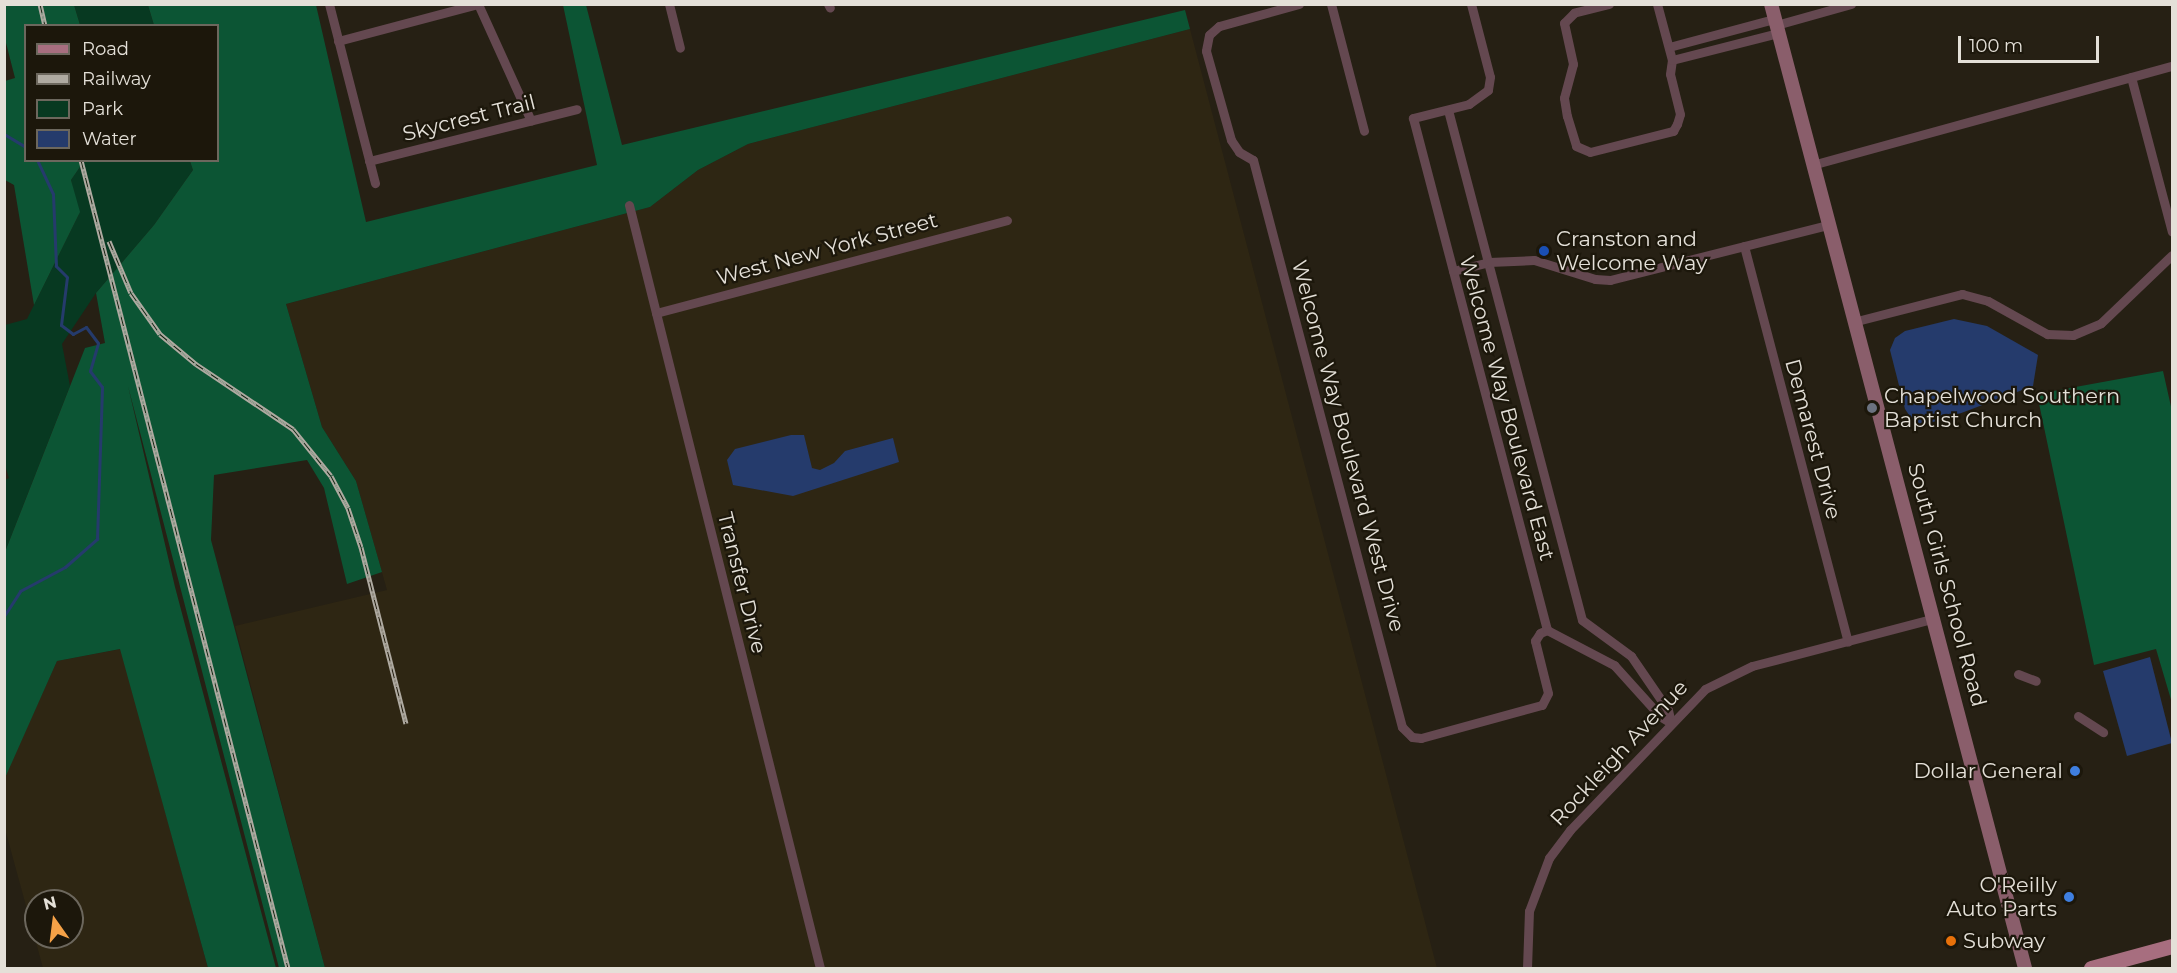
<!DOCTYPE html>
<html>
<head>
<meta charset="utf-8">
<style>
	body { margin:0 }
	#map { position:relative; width:2177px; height:973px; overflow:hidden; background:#262014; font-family:Montserrat,sans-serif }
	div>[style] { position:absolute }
	.built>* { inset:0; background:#2e2613 }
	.green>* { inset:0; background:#073921 }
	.forest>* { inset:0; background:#0c5534 }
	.water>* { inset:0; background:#253b6c }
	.stream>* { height:3px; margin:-1.5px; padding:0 1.5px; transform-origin:1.5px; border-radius:1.5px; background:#253b6c }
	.minor>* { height:9px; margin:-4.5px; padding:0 4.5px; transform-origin:4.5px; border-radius:4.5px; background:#644850 }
	.secondary>* { height:14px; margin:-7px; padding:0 7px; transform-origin:7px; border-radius:7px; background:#8a5e6b }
	.primary>* { height:15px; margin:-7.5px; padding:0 7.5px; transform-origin:7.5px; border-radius:7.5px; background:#a76e7f }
	.rail>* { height:5px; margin-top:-2.5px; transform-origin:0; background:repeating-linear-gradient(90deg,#1c170b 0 9px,#afaaa1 0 18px); box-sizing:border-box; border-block:2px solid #afaaa1 }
	.dots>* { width:16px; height:16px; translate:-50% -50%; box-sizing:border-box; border:3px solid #1c170b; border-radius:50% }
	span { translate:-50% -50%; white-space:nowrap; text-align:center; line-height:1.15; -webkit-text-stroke:4.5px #1c170b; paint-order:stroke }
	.street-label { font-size:21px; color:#e4e0d8 }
	.poi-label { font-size:21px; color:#e4e0d8 }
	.left { translate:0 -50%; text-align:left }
	.right { translate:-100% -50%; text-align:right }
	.frame { position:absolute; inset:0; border:6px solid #e4e0d8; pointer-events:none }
	.legend { position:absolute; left:24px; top:24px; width:195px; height:138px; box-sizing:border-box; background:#1c170b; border:2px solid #6c675d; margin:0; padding:8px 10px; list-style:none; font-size:18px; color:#e4e0d8 }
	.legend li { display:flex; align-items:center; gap:12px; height:30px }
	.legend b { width:30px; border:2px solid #6c675d }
	.north { position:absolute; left:24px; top:889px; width:60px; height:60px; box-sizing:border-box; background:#1c170b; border:2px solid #6c675d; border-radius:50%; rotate:346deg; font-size:16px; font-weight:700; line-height:24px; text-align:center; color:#e4e0d8 }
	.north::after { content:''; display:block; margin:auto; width:21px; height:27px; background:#f6a247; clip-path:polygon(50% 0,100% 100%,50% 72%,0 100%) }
	.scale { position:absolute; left:1958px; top:36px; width:141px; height:27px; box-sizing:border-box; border:3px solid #e4e0d8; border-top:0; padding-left:8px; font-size:18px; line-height:21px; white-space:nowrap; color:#e4e0d8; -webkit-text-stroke:4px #1c170b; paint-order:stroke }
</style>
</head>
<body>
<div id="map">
	<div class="built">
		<div style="clip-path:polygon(1190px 29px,1437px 968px,325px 968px,235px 626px,387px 590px,356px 481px,322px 427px,286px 304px,650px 207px,698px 170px,748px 144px)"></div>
		<div style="clip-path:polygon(evenodd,121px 649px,208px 968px,43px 968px,5px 829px,4px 778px,57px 661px,121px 649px,36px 901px,72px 901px,72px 937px,36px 937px,36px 901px)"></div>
	</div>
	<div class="green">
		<div style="clip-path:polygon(74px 5px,148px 5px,154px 25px,80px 25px)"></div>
		<div style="clip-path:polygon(84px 161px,190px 161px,193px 170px,154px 225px,96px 293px,62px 344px,70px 386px,5px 552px,5px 480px,9px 478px,4px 462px,5px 325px,27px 319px,79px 214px,71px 180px)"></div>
	</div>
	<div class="forest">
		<div style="clip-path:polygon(4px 5px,74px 5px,80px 25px,26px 26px,26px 160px,84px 161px,71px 180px,80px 212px,34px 305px,14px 185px,5px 180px,5px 81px,15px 78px,5px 39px)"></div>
		<div style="clip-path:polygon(148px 5px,316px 5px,366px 222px,597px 165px,563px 5px,586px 5px,622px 145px,1185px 10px,1190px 29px,748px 144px,698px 170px,650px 207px,286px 304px,322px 427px,356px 481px,382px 572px,347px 584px,324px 488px,307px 460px,214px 475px,211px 540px,325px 968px,279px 968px,128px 386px,175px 587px,276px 968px,208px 968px,120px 649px,57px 661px,5px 778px,5px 552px,85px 348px,105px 343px,96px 293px,154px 225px,193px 170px,190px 161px,218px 160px,218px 26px,154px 25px)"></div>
		<div style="clip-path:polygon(2163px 371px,2172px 411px,2172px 703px,2156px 649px,2094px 665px,2037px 394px)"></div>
	</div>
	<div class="water">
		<div style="clip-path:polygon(1954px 319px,1987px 326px,2038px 355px,2033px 386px,1940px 421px,1915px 424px,1905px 409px,1890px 350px,1895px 338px,1905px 331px)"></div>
		<div style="clip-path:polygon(791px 435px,804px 435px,812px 468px,820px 470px,834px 463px,845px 451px,893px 438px,899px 462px,793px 496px,733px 485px,727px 460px,735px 449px)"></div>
		<div style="clip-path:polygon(2150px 657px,2172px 743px,2127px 756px,2103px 671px)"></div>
	</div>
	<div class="stream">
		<div style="left:4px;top:134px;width:26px;rotate:31deg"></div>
		<div style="left:4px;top:616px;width:30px;rotate:-57deg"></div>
		<div style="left:20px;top:591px;width:51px;rotate:-28.1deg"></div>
		<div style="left:65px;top:567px;width:43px;rotate:-41.2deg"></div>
		<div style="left:97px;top:539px;width:152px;rotate:-88.1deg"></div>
		<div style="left:102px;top:387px;width:20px;rotate:-127deg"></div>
		<div style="left:90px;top:371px;width:29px;rotate:-74deg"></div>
		<div style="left:98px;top:343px;width:20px;rotate:-127deg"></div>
		<div style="left:86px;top:327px;width:15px;rotate:152deg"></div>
		<div style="left:73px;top:334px;width:15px;rotate:-143deg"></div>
		<div style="left:61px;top:325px;width:48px;rotate:-82.9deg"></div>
		<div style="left:67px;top:277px;width:16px;rotate:-135deg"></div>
		<div style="left:56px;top:266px;width:72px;rotate:-92.4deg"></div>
		<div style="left:53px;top:194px;width:38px;rotate:-115deg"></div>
	</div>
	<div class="minor">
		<div style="left:329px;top:4px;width:185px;rotate:75.6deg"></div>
		<div style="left:478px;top:4px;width:128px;rotate:65.6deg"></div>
		<div style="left:669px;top:4px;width:45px;rotate:76deg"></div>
		<div style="left:828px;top:4px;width:4px;rotate:63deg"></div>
		<div style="left:1299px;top:4px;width:83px;rotate:164.6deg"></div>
		<div style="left:1219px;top:26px;width:13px;rotate:138deg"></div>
		<div style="left:1209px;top:35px;width:16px;rotate:101deg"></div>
		<div style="left:1206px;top:51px;width:92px;rotate:74.3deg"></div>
		<div style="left:1231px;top:140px;width:14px;rotate:56deg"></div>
		<div style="left:1239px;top:152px;width:16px;rotate:30deg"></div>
		<div style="left:1253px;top:160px;width:586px;rotate:75.28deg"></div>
		<div style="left:1402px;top:727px;width:14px;rotate:45deg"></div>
		<div style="left:1412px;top:737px;width:9px;rotate:6deg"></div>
		<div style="left:1421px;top:738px;width:125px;rotate:-15.3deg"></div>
		<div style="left:1542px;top:705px;width:13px;rotate:-63deg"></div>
		<div style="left:1548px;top:693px;width:54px;rotate:-104deg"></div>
		<div style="left:1535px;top:641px;width:9px;rotate:-58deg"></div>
		<div style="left:1540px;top:633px;width:8px;rotate:-23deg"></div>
		<div style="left:1331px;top:4px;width:131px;rotate:75.4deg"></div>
		<div style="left:1471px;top:4px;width:75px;rotate:75.4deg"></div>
		<div style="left:1490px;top:77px;width:13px;rotate:99deg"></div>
		<div style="left:1488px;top:90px;width:24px;rotate:144deg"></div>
		<div style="left:1469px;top:104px;width:58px;rotate:166deg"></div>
		<div style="left:1413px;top:118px;width:529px;rotate:75.33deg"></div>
		<div style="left:1609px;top:4px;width:36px;rotate:166deg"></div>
		<div style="left:1574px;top:13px;width:14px;rotate:135deg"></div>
		<div style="left:1564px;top:23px;width:42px;rotate:77.6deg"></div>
		<div style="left:1573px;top:64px;width:35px;rotate:105deg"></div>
		<div style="left:1564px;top:98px;width:18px;rotate:81deg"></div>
		<div style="left:1567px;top:116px;width:31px;rotate:73deg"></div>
		<div style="left:1576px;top:146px;width:15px;rotate:23deg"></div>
		<div style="left:1590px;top:152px;width:86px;rotate:-14.2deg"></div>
		<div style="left:1673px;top:131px;width:8px;rotate:-60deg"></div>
		<div style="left:1677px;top:124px;width:10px;rotate:-73deg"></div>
		<div style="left:1680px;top:114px;width:41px;rotate:-104deg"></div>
		<div style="left:1670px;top:74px;width:14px;rotate:-82deg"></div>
		<div style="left:1672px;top:60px;width:58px;rotate:-105deg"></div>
		<div style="left:1776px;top:25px;width:78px;rotate:-15.6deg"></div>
		<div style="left:338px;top:41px;width:145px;rotate:-14.8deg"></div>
		<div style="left:1669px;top:47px;width:109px;rotate:-14.9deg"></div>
		<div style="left:1672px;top:60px;width:109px;rotate:-14.3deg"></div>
		<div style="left:2131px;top:77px;width:160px;rotate:75.2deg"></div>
		<div style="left:1448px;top:110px;width:527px;rotate:75.28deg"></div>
		<div style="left:1582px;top:620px;width:61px;rotate:36.3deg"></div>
		<div style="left:1631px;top:656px;width:65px;rotate:55.6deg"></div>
		<div style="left:1668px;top:710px;width:13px;rotate:77deg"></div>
		<div style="left:369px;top:161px;width:214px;rotate:-14deg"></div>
		<div style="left:1812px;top:165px;width:373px;rotate:-15.4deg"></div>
		<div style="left:629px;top:205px;width:787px;rotate:75.95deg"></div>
		<div style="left:1744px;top:246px;width:409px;rotate:75.3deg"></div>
		<div style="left:1453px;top:271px;width:37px;rotate:-14deg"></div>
		<div style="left:1489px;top:262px;width:45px;rotate:-2.5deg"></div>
		<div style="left:1534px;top:260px;width:64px;rotate:17.3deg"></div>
		<div style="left:1595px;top:279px;width:15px;rotate:4deg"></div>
		<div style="left:1610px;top:280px;width:225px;rotate:-14.2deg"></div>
		<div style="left:656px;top:313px;width:363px;rotate:-14.8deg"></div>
		<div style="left:1853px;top:322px;width:113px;rotate:-14.4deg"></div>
		<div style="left:1962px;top:294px;width:27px;rotate:15deg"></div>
		<div style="left:1988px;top:301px;width:68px;rotate:29.2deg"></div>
		<div style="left:2047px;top:334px;width:26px;rotate:2deg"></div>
		<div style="left:2073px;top:335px;width:30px;rotate:-23deg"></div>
		<div style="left:2101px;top:323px;width:98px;rotate:-43.8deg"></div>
		<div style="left:1547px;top:630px;width:76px;rotate:27.6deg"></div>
		<div style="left:1614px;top:665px;width:70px;rotate:47.9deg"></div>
		<div style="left:1661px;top:717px;width:12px;rotate:31deg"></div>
		<div style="left:2018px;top:674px;width:19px;rotate:21deg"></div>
		<div style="left:2078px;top:716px;width:30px;rotate:33deg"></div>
		<div style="left:1527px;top:968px;width:57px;rotate:-88deg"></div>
		<div style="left:1529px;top:911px;width:57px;rotate:-69.3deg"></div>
		<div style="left:1549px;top:858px;width:35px;rotate:-53deg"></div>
		<div style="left:1570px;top:830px;width:195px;rotate:-46.2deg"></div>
		<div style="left:1705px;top:689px;width:52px;rotate:-26.1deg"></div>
		<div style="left:1752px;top:666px;width:189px;rotate:-14.7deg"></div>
	</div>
	<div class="secondary">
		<div style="left:1771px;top:4px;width:997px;rotate:75.24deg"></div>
	</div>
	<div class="primary">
		<div style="left:2091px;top:968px;width:84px;rotate:-15.2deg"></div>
	</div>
	<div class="rail">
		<div style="left:40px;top:4px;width:23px;rotate:77deg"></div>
		<div style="left:81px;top:160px;width:834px;rotate:75.63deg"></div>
		<div style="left:109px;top:241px;width:56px;rotate:67.1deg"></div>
		<div style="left:131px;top:293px;width:50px;rotate:54.7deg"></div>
		<div style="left:160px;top:334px;width:47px;rotate:39.8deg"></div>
		<div style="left:196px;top:364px;width:117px;rotate:33.8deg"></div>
		<div style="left:293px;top:429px;width:60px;rotate:51deg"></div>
		<div style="left:331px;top:476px;width:36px;rotate:62deg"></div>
		<div style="left:348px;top:508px;width:41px;rotate:71.6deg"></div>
		<div style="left:361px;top:547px;width:182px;rotate:75.7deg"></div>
	</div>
	<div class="dots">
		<div style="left:1544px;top:251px;background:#1a4fb4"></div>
		<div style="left:1872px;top:408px;background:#6b7280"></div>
		<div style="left:2075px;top:771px;background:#3f7fe0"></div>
		<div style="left:2069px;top:897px;background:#3f7fe0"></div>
		<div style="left:1951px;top:941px;background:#e8710a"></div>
	</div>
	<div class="street-label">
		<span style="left:469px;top:118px;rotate:-14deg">Skycrest Trail</span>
		<span style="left:827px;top:249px;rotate:-15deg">West New York Street</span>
		<span style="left:1507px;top:408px;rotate:75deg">Welcome Way Boulevard East</span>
		<span style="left:1813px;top:439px;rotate:75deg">Demarest Drive</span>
		<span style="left:1348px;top:446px;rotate:75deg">Welcome Way Boulevard West Drive</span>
		<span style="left:742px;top:583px;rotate:76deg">Transfer Drive</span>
		<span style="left:1947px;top:585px;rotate:75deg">South Girls School Road</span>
		<span style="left:1619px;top:753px;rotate:-47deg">Rockleigh Avenue</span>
	</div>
	<div class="poi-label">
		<span class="left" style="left:1556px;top:251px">Cranston and<br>Welcome Way</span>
		<span class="left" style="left:1884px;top:408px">Chapelwood Southern<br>Baptist Church</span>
		<span class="right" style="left:2063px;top:771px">Dollar General</span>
		<span class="right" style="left:2057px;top:897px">O'Reilly<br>Auto Parts</span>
		<span class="left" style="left:1963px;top:941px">Subway</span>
	</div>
	<div class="frame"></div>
	<ul class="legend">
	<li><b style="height:8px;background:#a76e7f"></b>Road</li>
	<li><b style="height:8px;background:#afaaa1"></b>Railway</li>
	<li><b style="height:16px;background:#073921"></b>Park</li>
	<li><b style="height:16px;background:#253b6c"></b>Water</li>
	</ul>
	<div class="north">N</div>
	<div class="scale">100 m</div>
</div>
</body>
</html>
